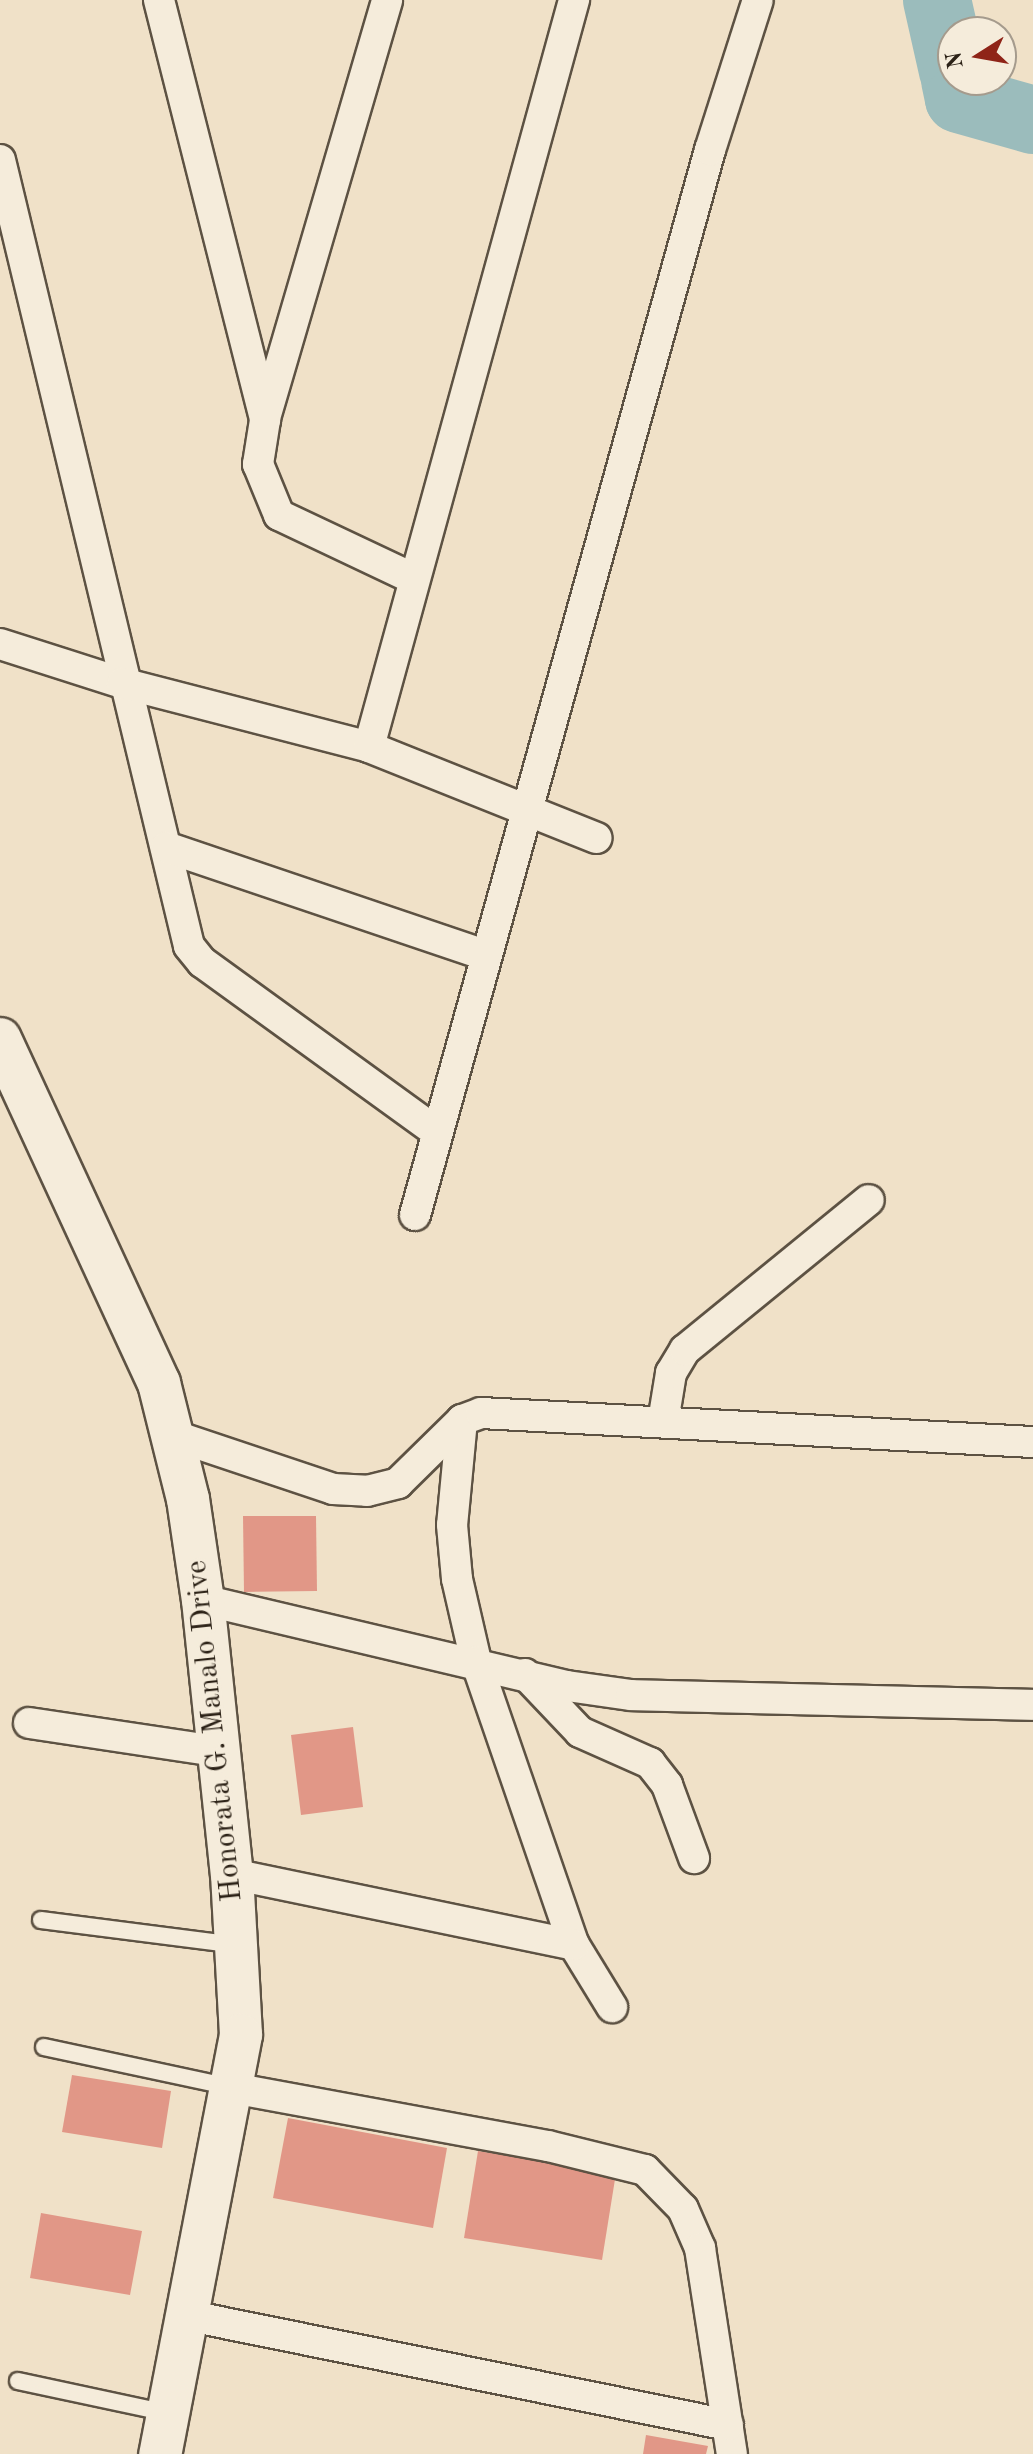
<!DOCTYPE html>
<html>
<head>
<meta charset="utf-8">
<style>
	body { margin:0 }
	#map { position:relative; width:1033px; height:2454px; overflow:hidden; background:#f0e1c8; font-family:"Old Standard TT",serif }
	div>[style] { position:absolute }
	.river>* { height:68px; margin:-34px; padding:0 34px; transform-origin:34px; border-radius:34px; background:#9bbcbc }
	.building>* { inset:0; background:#e19787 }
	.roads { filter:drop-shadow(2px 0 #5d5243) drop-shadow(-2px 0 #5d5243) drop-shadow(0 2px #5d5243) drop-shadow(0 -2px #5d5243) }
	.lane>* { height:16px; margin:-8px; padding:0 8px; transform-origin:8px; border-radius:8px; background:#f5ecdb }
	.street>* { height:30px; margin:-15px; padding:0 15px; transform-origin:15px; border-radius:15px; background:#f5ecdb }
	.secondary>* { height:42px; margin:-21px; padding:0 21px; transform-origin:21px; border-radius:21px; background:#f5ecdb }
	span { translate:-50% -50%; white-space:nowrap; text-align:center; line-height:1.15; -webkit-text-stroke:6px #f5ecdb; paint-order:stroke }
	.street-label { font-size:30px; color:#2c2217 }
	.north { position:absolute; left:937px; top:16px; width:80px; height:80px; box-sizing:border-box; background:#f5ecdb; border:2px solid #a59b8d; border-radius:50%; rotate:259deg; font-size:22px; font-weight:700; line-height:32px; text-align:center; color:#2c2217 }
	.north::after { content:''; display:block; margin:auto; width:28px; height:36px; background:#8f2418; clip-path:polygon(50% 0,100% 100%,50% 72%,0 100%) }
</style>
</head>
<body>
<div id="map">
	<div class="river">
		<div style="left:937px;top:0;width:73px;rotate:77.3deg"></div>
		<div style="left:955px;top:80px;width:19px;rotate:78deg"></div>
		<div style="left:959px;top:99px;width:77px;rotate:15.8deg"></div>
	</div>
	<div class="building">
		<div style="clip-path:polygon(243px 1516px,316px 1516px,317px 1591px,244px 1592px)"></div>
		<div style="clip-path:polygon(353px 1727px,363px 1807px,301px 1815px,291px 1735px)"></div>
		<div style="clip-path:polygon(72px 2075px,171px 2091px,162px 2148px,62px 2132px)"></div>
		<div style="clip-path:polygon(288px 2118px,447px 2148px,433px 2228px,273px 2198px)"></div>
		<div style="clip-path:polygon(478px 2151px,616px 2173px,602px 2260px,464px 2238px)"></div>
		<div style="clip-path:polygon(41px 2213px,142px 2231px,130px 2295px,30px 2278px)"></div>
		<div style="clip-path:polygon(646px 2435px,708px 2446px,706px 2454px,643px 2454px)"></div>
	</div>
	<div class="roads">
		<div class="lane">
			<div style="left:41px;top:1920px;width:198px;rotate:7.3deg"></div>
			<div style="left:44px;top:2047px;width:190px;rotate:12.1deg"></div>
			<div style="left:18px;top:2381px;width:152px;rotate:12.1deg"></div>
		</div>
		<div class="street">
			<div style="left:159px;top:0;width:433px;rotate:75.8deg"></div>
			<div style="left:265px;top:420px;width:45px;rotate:99deg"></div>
			<div style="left:258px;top:464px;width:55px;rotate:67.6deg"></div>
			<div style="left:279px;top:515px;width:147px;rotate:25.3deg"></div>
			<div style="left:0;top:160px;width:808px;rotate:76.48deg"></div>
			<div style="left:189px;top:946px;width:21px;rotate:51deg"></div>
			<div style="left:202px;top:962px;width:290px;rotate:35.9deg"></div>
			<div style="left:265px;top:418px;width:435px;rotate:-73.7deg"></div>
			<div style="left:0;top:644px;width:128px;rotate:17.7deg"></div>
			<div style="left:122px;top:683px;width:255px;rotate:14.5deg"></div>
			<div style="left:369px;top:747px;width:245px;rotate:21.8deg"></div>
			<div style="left:369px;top:747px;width:775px;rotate:-74.65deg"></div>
			<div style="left:166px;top:847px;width:337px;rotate:18.7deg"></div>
			<div style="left:415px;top:1215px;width:1105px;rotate:-74.52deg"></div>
			<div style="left:710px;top:150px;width:157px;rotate:-72.3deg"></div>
			<div style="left:462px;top:1420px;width:105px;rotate:95.4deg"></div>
			<div style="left:452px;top:1525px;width:54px;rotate:84.7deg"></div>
			<div style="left:457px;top:1579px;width:84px;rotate:77deg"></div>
			<div style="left:476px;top:1661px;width:300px;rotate:71deg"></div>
			<div style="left:574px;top:1945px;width:73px;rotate:58.5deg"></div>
			<div style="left:663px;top:1422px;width:50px;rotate:-80.7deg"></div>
			<div style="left:671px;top:1373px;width:27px;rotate:-59deg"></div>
			<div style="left:685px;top:1350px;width:237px;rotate:-39.2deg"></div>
			<div style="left:175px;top:1436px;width:167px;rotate:18.5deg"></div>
			<div style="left:333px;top:1489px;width:34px;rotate:3deg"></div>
			<div style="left:367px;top:1491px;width:32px;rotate:-14deg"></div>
			<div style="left:398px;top:1483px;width:90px;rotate:-44.5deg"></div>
			<div style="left:462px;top:1420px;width:20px;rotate:-20deg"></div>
			<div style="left:481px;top:1413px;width:553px;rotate:3.01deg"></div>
			<div style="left:203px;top:1600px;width:374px;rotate:13.3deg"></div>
			<div style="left:567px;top:1686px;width:65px;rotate:8deg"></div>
			<div style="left:631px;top:1695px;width:402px;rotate:1.4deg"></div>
			<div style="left:525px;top:1674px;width:80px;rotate:46.5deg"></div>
			<div style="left:580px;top:1732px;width:77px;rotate:23.9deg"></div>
			<div style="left:650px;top:1763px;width:28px;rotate:52deg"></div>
			<div style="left:667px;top:1785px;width:78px;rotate:69.7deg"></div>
			<div style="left:29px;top:1723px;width:190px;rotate:8.5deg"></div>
			<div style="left:232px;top:1874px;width:349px;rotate:11.7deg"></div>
			<div style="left:232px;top:2088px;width:321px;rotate:10.4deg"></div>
			<div style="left:548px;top:2146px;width:100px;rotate:13.9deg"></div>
			<div style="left:645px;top:2170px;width:54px;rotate:45.7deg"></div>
			<div style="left:683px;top:2209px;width:43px;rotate:66.4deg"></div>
			<div style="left:700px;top:2248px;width:208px;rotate:81.2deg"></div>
			<div style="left:185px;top:2315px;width:554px;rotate:11.45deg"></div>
		</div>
		<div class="secondary">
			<div style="left:0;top:1039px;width:379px;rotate:65.2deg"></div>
			<div style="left:159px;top:1383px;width:120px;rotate:76deg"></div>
			<div style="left:188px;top:1499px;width:102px;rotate:81.6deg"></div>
			<div style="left:203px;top:1600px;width:276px;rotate:84deg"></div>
			<div style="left:232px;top:1874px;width:161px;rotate:86.8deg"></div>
			<div style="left:241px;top:2035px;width:427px;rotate:100.9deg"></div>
		</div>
	</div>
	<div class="street-label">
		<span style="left:215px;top:1731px;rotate:-96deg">Honorata G. Manalo Drive</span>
	</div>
	<div class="north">N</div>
</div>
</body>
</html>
